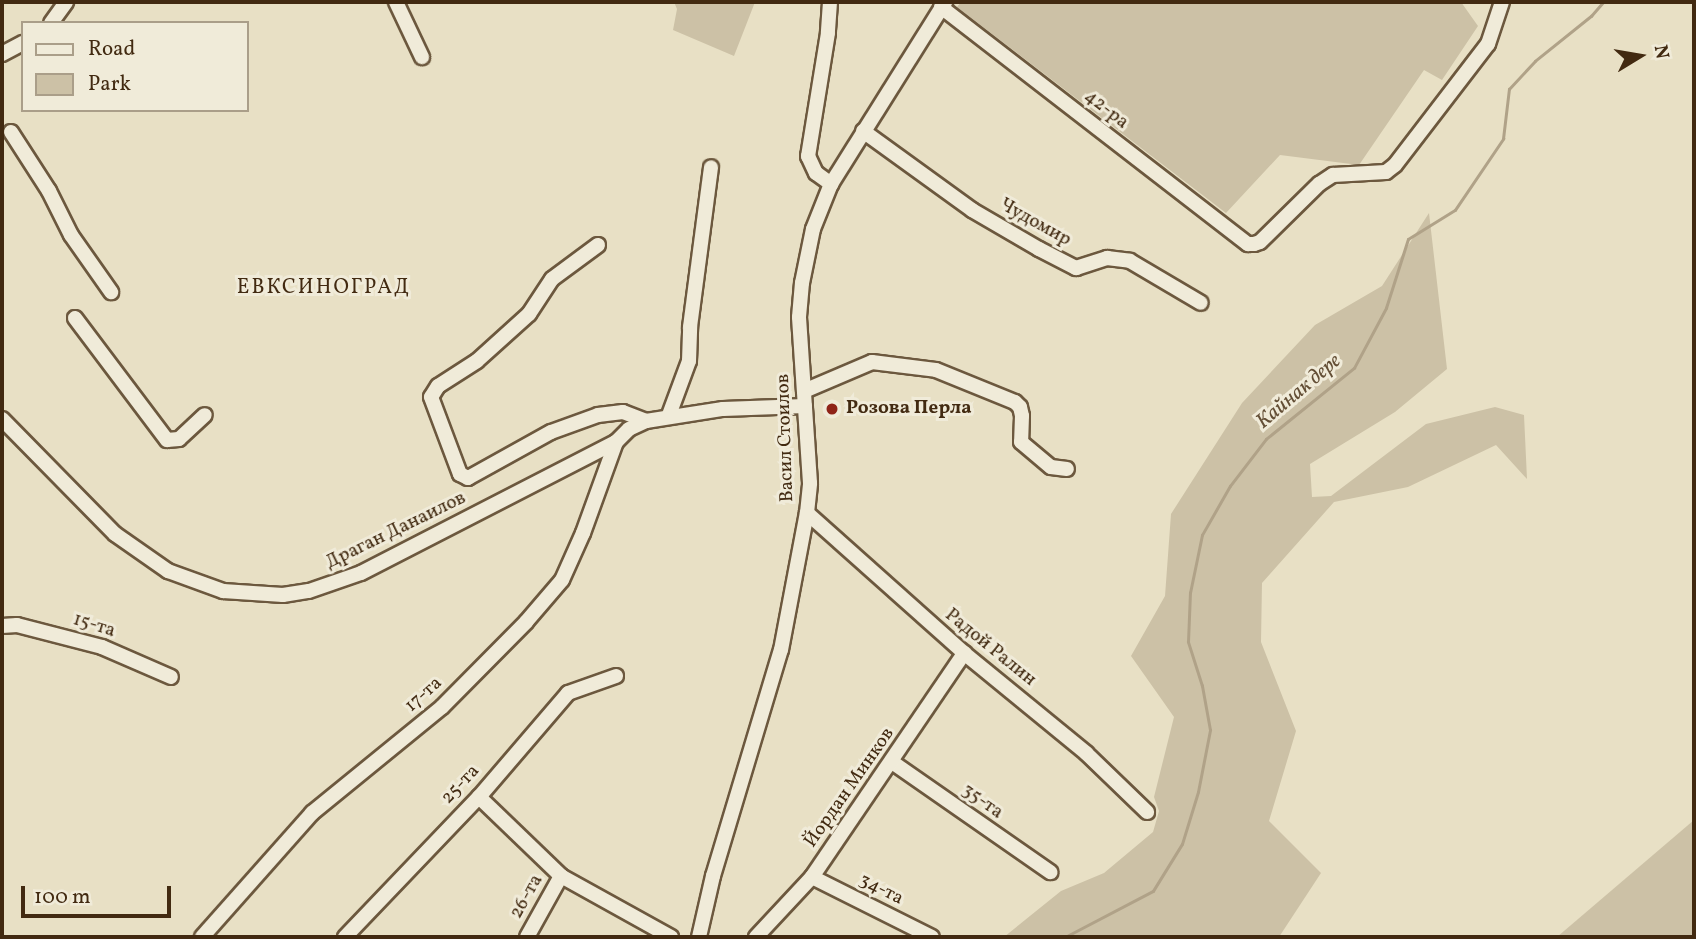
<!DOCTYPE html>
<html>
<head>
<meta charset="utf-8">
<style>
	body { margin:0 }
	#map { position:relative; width:1696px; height:939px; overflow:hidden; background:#e8e0c5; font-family:Vollkorn,serif }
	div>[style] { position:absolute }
	.green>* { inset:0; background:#ccc1a6 }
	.stream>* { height:2.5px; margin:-1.25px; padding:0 1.25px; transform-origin:1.25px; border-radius:1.25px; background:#b0a288 }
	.roads { filter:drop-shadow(2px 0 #6c583e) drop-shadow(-2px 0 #6c583e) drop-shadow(0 2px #6c583e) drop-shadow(0 -2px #6c583e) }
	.minor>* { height:14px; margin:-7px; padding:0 7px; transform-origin:7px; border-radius:7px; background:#f0ebd9 }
	.dots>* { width:19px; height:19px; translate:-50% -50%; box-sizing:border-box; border:4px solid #f0ebd9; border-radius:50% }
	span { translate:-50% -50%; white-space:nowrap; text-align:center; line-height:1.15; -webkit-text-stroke:6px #f0ebd9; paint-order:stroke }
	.street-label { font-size:19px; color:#422a11 }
	.poi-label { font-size:19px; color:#422a11; font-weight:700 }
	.left { translate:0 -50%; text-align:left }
	.neighbourhood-label { font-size:21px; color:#422a11; letter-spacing:2px }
	.water-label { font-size:21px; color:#634e35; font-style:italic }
	.frame { position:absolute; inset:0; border:4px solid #422a11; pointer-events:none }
	.legend { position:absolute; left:21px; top:21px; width:228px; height:91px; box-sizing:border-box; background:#f0ebd9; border:2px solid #aa9e89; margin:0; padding:9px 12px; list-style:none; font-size:21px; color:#422a11 }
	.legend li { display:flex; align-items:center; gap:14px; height:35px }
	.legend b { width:35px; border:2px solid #aa9e89 }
	.north { position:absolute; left:1605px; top:21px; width:70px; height:70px; -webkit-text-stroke:5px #f0ebd9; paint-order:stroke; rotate:79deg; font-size:19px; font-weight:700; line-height:28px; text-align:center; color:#422a11 }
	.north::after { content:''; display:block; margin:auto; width:24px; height:32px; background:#422a11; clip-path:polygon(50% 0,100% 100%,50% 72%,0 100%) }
	.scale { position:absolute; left:21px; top:886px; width:150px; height:32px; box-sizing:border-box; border:4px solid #422a11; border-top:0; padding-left:9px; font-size:21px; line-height:24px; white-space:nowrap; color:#422a11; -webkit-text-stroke:5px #f0ebd9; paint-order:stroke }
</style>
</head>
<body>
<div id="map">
	<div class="green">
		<div style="clip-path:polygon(674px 2px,755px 2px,734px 56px,673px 30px,677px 9px)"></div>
		<div style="clip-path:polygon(961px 2px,1461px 2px,1478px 26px,1442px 80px,1424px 70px,1359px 165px,1280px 155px,1226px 213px,957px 7px)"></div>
		<div style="clip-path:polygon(1429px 213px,1447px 369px,1395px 412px,1310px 464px,1312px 497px,1331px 496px,1426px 424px,1495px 407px,1524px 415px,1527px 479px,1496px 445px,1408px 487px,1334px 502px,1262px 583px,1261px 642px,1296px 731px,1269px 821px,1321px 873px,1279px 937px,1004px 937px,1061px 891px,1104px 873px,1153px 832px,1159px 811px,1154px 797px,1174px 717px,1131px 656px,1165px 596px,1171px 514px,1242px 403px,1315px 325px,1382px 286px)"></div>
		<div style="clip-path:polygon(1694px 820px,1694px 937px,1557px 937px)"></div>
	</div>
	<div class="stream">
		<div style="left:1065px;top:937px;width:99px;rotate:-27.6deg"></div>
		<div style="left:1153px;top:891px;width:55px;rotate:-58.3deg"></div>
		<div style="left:1182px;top:844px;width:54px;rotate:-72.9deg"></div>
		<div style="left:1198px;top:792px;width:63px;rotate:-79deg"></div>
		<div style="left:1210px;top:730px;width:45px;rotate:-100.3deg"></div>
		<div style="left:1202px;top:686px;width:46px;rotate:-107.7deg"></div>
		<div style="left:1188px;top:642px;width:49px;rotate:-87.7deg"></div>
		<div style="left:1190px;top:593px;width:59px;rotate:-78.3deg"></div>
		<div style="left:1202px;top:535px;width:56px;rotate:-60.3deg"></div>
		<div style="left:1230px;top:486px;width:59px;rotate:-52.5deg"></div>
		<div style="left:1266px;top:439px;width:113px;rotate:-38.9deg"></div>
		<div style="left:1354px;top:368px;width:68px;rotate:-61.9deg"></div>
		<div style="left:1386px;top:308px;width:72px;rotate:-72.3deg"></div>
		<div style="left:1408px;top:239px;width:55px;rotate:-31.7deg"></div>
		<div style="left:1455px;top:210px;width:86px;rotate:-55.9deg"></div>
		<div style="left:1503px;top:139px;width:50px;rotate:-83.2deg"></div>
		<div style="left:1509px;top:89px;width:38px;rotate:-47deg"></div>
		<div style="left:1535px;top:61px;width:72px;rotate:-38.8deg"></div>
		<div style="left:1591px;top:16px;width:18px;rotate:-49deg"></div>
	</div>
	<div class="roads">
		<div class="minor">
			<div style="left:396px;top:2px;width:61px;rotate:64.7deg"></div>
			<div style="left:830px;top:2px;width:31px;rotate:94deg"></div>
			<div style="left:828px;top:33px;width:125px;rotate:99.2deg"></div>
			<div style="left:808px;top:156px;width:19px;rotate:65deg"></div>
			<div style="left:816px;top:173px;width:19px;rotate:36deg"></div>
			<div style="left:941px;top:7px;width:388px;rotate:37.7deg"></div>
			<div style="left:1248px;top:244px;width:6px"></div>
			<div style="left:1254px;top:244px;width:6px;rotate:-18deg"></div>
			<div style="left:1260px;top:242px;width:83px;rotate:-44.5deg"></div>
			<div style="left:1319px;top:184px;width:17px;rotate:-33deg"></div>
			<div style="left:1333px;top:175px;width:53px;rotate:-3.2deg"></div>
			<div style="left:1386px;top:172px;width:11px;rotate:-38deg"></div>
			<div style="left:1395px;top:165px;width:153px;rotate:-52.5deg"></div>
			<div style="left:1488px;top:44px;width:44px;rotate:-71.6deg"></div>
			<div style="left:51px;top:23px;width:26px;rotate:-54deg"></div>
			<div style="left:2px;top:54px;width:24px;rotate:-28deg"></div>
			<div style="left:863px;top:131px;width:135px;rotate:35.9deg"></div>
			<div style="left:972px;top:210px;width:78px;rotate:30.2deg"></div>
			<div style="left:1039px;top:249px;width:42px;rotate:27.2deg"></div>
			<div style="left:1076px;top:268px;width:33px;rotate:-18deg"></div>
			<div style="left:1107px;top:258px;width:23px;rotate:7deg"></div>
			<div style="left:1130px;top:261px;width:82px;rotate:30.6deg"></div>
			<div style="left:11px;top:132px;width:70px;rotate:57.2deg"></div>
			<div style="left:49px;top:191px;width:49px;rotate:63.4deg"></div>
			<div style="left:71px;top:235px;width:70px;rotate:54.9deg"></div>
			<div style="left:598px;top:245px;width:57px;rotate:143.5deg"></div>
			<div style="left:552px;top:279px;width:42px;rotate:123.3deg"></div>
			<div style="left:529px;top:314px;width:70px;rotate:137.9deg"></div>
			<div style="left:477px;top:361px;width:46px;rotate:147.3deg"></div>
			<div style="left:438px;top:386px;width:13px;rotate:122deg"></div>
			<div style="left:431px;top:397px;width:82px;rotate:69.4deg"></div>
			<div style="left:460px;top:474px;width:9px;rotate:27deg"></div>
			<div style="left:468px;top:478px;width:95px;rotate:-29deg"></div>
			<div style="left:551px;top:432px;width:50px;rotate:-19.9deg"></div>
			<div style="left:598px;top:415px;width:25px;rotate:-7deg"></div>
			<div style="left:623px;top:412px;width:25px;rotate:21deg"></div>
			<div style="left:75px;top:318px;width:153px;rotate:53deg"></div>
			<div style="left:167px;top:440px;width:12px;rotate:-5deg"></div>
			<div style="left:179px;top:439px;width:35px;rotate:-43deg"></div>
			<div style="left:804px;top:391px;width:74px;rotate:-23.1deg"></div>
			<div style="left:872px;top:362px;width:64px;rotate:7.1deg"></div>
			<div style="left:936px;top:370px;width:85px;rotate:22.1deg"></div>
			<div style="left:1015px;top:402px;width:7px;rotate:45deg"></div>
			<div style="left:1020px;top:407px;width:9px;rotate:77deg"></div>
			<div style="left:1022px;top:416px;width:26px;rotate:92deg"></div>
			<div style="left:1021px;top:442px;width:39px;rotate:40deg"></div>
			<div style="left:1051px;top:467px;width:16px;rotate:7deg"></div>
			<div style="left:669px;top:415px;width:58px;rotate:-69.7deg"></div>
			<div style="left:689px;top:361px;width:34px;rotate:-88deg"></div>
			<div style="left:690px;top:327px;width:161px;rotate:-82.5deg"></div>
			<div style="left:2px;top:419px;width:161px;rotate:45.5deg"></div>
			<div style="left:115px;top:534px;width:65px;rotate:34.9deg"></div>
			<div style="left:168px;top:571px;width:59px;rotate:20deg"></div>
			<div style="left:223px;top:591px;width:60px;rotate:3.8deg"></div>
			<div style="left:283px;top:595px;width:26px;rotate:-9deg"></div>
			<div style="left:309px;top:591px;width:55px;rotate:-19.1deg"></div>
			<div style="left:361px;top:573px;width:287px;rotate:-27.2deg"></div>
			<div style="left:616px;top:442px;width:18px;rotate:-45deg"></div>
			<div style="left:629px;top:429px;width:19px;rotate:-25deg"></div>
			<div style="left:646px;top:421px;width:78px;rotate:-8.9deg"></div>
			<div style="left:723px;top:409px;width:82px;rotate:-2.1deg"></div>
			<div style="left:807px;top:513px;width:210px;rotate:41.7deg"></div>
			<div style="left:964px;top:653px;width:158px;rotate:39.3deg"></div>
			<div style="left:1086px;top:753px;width:85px;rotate:44deg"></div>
			<div style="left:2px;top:626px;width:15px;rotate:-4deg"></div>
			<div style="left:17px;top:625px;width:88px;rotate:14.5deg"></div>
			<div style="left:102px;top:647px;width:75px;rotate:23.5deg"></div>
			<div style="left:892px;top:762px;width:193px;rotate:34.8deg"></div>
			<div style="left:479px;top:797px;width:114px;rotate:43.9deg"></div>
			<div style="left:561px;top:876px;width:126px;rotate:29deg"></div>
			<div style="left:812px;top:877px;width:134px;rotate:26.6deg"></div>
			<div style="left:202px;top:937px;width:166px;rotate:-48.4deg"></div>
			<div style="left:312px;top:813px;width:168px;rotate:-39.2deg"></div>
			<div style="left:442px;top:707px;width:120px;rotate:-45.3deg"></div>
			<div style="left:526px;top:622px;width:55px;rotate:-49.4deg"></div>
			<div style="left:562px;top:580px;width:51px;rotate:-65.9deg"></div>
			<div style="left:583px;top:533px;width:97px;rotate:-70.1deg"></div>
			<div style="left:345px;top:937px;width:194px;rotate:-46.3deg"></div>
			<div style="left:479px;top:797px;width:137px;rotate:-49.4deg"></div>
			<div style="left:568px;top:693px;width:51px;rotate:-19.5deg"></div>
			<div style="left:527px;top:937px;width:70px;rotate:-60.9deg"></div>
			<div style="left:699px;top:937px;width:63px;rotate:-77.1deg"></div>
			<div style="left:713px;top:876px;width:236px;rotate:-73.3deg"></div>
			<div style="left:781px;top:650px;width:139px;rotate:-79.3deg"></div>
			<div style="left:807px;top:513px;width:30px;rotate:-84deg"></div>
			<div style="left:810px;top:483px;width:166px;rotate:-93.8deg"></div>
			<div style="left:799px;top:317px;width:34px;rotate:-85deg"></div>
			<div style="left:802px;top:283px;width:55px;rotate:-78.5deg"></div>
			<div style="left:813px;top:229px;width:48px;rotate:-68.2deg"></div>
			<div style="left:831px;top:184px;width:215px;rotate:-57.9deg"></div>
			<div style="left:756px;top:937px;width:82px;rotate:-47deg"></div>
			<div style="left:812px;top:877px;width:271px;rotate:-55.8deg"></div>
		</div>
	</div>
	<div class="dots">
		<div style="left:832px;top:409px;background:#8f2418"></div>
	</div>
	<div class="street-label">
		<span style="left:1106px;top:110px;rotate:38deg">42-ра</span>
		<span style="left:1035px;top:223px;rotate:29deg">Чудомир</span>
		<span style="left:786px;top:438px;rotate:-92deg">Васил Стоилов</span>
		<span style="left:396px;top:531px;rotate:-26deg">Драган Данаилов</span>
		<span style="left:94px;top:626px;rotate:17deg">15-та</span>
		<span style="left:990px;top:648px;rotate:39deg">Радой Ралин</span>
		<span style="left:424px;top:695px;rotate:-42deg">17-та</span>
		<span style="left:461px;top:785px;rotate:-47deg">25-та</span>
		<span style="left:850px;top:788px;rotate:-55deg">Йордан Минков</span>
		<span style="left:982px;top:802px;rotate:35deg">35-та</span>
		<span style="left:881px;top:890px;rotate:27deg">34-та</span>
		<span style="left:527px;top:897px;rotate:-61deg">26-та</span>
	</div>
	<div class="poi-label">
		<span class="left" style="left:846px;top:409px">Розова Перла</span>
	</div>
	<div class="neighbourhood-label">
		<span style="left:324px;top:288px">ЕВКСИНОГРАД</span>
	</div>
	<div class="water-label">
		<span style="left:1299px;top:392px;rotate:-40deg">Кайнак дере</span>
	</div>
	<div class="frame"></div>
	<ul class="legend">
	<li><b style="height:9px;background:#f0ebd9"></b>Road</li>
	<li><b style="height:19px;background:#ccc1a6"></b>Park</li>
	</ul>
	<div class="north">N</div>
	<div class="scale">100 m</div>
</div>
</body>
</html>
